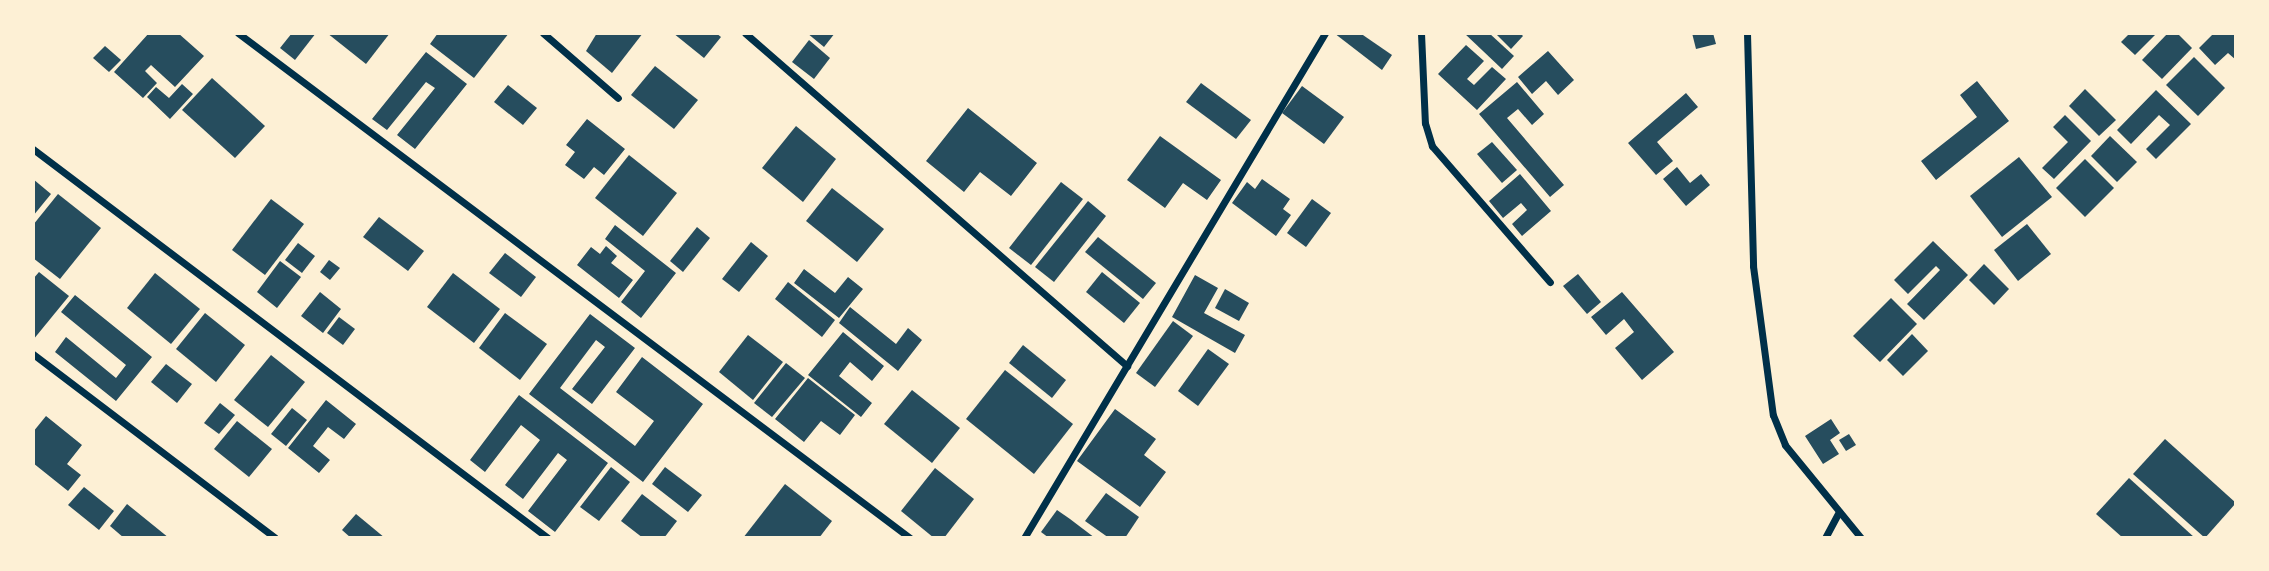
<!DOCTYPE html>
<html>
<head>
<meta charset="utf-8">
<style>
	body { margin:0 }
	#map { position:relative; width:2269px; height:571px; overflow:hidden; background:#fdf0d5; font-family:Roboto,sans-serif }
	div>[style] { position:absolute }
	.building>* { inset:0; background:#264d5e }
	.minor>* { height:7px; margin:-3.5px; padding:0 3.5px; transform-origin:3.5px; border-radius:3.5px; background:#003049 }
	span { translate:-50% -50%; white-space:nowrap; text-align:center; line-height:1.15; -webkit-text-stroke:5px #fdf0d5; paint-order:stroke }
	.frame { position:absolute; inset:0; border:35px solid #fdf0d5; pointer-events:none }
</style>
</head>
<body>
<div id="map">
	<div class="building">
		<div style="clip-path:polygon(149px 33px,178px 33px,204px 56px,175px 87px,151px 65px,145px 71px,157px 83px,143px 98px,114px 72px)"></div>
		<div style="clip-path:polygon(292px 33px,316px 33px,295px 60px,280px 48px)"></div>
		<div style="clip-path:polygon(327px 33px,390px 33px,366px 64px)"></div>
		<div style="clip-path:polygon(438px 33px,509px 33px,474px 78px,430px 44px)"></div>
		<div style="clip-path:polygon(597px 33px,643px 33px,612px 73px,586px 51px)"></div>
		<div style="clip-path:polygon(673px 33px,716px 33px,721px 37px,704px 58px)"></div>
		<div style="clip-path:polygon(807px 33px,835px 33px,824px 47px)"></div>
		<div style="clip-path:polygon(1334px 33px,1360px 33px,1392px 55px,1382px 70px)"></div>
		<div style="clip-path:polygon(1464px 33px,1489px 33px,1514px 56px,1502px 69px)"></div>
		<div style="clip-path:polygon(1495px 33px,1520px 33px,1523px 36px,1511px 49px)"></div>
		<div style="clip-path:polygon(1692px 33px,1713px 33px,1716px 44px,1696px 49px)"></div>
		<div style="clip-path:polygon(2130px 33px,2157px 33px,2135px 55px,2121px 42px)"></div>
		<div style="clip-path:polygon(2168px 33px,2177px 33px,2192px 48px,2162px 79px,2142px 60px)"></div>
		<div style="clip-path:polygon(2214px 33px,2236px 33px,2236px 60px,2228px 53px,2215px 65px,2199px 48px)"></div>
		<div style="clip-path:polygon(809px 40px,830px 58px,814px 79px,792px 62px)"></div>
		<div style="clip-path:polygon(1466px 45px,1484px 61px,1467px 79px,1474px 85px,1492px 67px,1506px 79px,1477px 110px,1438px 74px)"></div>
		<div style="clip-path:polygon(105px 46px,121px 60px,109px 72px,93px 58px)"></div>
		<div style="clip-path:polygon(1548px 51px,1574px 80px,1558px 95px,1546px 81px,1532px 94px,1518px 77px)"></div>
		<div style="clip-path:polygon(426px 52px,467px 84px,415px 149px,397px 135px,435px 88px,426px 82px,387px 130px,372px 119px)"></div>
		<div style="clip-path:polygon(2194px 57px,2225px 88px,2198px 116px,2166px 85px)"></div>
		<div style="clip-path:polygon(655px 66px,698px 100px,674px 129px,631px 95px)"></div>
		<div style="clip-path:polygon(212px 78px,265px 126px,235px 158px,182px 110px)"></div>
		<div style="clip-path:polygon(1977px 81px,2009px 121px,1936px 180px,1921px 161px,1977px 117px,1960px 95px)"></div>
		<div style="clip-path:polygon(1517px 82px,1544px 114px,1532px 125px,1518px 109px,1507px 118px,1564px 185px,1550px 197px,1479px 114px)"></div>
		<div style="clip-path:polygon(1201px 83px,1251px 120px,1236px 139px,1186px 102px)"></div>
		<div style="clip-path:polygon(182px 84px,193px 94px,170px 119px,147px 97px,156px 87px,169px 98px)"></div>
		<div style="clip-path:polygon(508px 85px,537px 108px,523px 125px,494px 102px)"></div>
		<div style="clip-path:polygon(1302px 86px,1344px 117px,1324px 144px,1282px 113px)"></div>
		<div style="clip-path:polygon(2085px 89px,2116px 120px,2099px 136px,2069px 106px)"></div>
		<div style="clip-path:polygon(2156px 90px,2191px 124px,2156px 159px,2146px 149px,2170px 125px,2159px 115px,2131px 144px,2117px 130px)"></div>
		<div style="clip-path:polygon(1686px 93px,1698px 107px,1657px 142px,1673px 161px,1656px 175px,1628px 143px)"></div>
		<div style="clip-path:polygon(968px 108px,1037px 163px,1011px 196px,980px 172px,964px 192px,926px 161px)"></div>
		<div style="clip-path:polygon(2065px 115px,2091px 141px,2054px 179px,2042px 168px,2068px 142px,2053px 127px)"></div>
		<div style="clip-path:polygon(587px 119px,625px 149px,604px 175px,594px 167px,584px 179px,565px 165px,575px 152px,566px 145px)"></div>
		<div style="clip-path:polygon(796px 126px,836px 159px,803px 202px,762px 168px)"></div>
		<div style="clip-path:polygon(1160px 136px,1221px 180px,1207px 200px,1183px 183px,1165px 208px,1127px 180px)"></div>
		<div style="clip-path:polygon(2110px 136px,2137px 162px,2117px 182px,2091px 156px)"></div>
		<div style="clip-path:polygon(1492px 142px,1517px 170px,1502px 183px,1477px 154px)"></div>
		<div style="clip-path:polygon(629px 155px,677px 193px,643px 236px,595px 198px)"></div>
		<div style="clip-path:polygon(2019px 157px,2052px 197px,2002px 237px,1970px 196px)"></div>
		<div style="clip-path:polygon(2085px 159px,2114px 188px,2085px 217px,2056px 188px)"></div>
		<div style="clip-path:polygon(1677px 167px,1690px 183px,1701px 174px,1710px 185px,1686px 206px,1663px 179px)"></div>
		<div style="clip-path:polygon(1520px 174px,1551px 211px,1522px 236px,1512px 224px,1527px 210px,1521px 203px,1503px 218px,1489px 201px)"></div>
		<div style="clip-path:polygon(33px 179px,51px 194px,33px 216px)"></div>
		<div style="clip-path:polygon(1262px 179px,1290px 199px,1283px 209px,1291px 215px,1276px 236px,1232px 203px,1247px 182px,1255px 189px)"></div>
		<div style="clip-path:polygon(1061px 182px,1083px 199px,1031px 265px,1009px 248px)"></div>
		<div style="clip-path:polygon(832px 188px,884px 229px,857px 262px,806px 221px)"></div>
		<div style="clip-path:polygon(58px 194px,101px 228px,60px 279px,33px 258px,33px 225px)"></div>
		<div style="clip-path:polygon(271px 199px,304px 224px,265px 275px,232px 250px)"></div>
		<div style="clip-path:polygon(1312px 199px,1331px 213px,1306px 247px,1287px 233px)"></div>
		<div style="clip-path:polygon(1088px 201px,1106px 216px,1054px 282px,1035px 267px)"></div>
		<div style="clip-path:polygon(379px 217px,424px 251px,408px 271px,363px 237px)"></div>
		<div style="clip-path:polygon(2027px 224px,2051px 254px,2018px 281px,1994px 250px)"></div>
		<div style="clip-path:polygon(615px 225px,676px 273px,641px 318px,621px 302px,645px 271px,605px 239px)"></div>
		<div style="clip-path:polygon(697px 227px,710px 238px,683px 272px,670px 261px)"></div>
		<div style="clip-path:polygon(1098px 237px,1156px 283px,1143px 299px,1085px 252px)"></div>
		<div style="clip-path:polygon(1933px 241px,1968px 275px,1924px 320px,1907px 304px,1940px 270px,1936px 266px,1908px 294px,1894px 280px)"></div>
		<div style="clip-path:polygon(751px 242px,768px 256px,739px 292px,722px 279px)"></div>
		<div style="clip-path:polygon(298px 243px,315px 256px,302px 273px,285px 260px)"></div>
		<div style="clip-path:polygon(606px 246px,617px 256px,611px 263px,633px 280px,619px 298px,577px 265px,591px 247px,600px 254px)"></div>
		<div style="clip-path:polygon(505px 253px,536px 277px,521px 297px,489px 273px)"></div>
		<div style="clip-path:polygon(329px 260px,340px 268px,330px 280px,320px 272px)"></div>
		<div style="clip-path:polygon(280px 261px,301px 277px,277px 308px,257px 292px)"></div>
		<div style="clip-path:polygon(1984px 264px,2009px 289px,1994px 305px,1969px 280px)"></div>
		<div style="clip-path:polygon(804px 269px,835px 293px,848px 277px,863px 289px,839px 318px,794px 283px)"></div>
		<div style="clip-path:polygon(39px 272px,69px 296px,33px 340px,33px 279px)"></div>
		<div style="clip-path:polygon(1102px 272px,1140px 303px,1124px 323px,1086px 292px)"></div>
		<div style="clip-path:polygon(155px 273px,200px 309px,171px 344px,127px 308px)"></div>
		<div style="clip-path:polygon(453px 273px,500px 309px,474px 343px,427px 307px)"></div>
		<div style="clip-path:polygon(1578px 274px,1601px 302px,1587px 314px,1563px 286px)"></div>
		<div style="clip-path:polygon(1195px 275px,1218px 288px,1204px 313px,1245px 335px,1235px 353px,1172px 317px)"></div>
		<div style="clip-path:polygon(788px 282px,835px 320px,822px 337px,775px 299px)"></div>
		<div style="clip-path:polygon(1225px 289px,1249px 303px,1239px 321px,1215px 308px)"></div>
		<div style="clip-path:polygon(320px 292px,341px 309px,323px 333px,301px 316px)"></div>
		<div style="clip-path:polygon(1622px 292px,1674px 352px,1642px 380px,1615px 348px,1634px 332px,1624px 319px,1606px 335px,1591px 317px)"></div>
		<div style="clip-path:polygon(75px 295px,152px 357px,116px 401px,55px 352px,66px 337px,116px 378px,126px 365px,61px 312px)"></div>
		<div style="clip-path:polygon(1891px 298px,1917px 324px,1880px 362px,1853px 336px)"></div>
		<div style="clip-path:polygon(850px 307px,896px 344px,908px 328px,922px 340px,898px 371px,839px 323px)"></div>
		<div style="clip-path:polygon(205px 313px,245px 345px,216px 382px,176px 349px)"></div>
		<div style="clip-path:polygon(505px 313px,547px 344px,520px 380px,479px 348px)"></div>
		<div style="clip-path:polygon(590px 314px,635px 348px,592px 404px,572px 389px,605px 347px,596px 340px,560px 388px,635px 446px,654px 421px,616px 392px,642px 357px,703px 404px,643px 482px,529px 394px)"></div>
		<div style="clip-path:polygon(339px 317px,355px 329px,343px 345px,327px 333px)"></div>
		<div style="clip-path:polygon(1173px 321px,1193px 336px,1155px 387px,1136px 373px)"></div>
		<div style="clip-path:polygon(843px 332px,884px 366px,872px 381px,850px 362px,839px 376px,872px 403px,861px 417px,808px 375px)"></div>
		<div style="clip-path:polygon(1912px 334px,1928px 351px,1903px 376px,1887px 360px)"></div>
		<div style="clip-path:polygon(748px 335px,783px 362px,753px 400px,719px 372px)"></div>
		<div style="clip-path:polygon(1023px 345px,1066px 380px,1052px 398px,1009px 363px)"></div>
		<div style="clip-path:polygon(1208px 349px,1229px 364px,1198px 406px,1178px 391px)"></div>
		<div style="clip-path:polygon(271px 355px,305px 382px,268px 427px,234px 400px)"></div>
		<div style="clip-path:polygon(786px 363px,805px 378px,772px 417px,754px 403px)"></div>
		<div style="clip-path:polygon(166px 364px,192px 384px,177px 403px,151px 382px)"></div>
		<div style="clip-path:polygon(1005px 370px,1073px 424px,1034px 474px,966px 419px)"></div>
		<div style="clip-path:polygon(808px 378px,855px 415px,840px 435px,821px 421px,804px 442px,775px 419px)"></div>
		<div style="clip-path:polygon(912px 390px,960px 428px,932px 463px,884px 424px)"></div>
		<div style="clip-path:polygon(519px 395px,608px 463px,555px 532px,528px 511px,567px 460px,558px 453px,523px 499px,505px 485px,540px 440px,521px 425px,485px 472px,470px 460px)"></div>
		<div style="clip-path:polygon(326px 400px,356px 424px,344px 439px,328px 427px,313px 446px,330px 460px,319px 473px,288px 448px)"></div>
		<div style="clip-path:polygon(220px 403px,235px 415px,219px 434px,204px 423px)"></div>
		<div style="clip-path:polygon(292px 408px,307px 420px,286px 446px,271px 434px)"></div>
		<div style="clip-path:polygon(1115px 409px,1156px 439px,1144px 455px,1166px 472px,1140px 507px,1077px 461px)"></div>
		<div style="clip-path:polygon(46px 416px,82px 445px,67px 464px,81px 475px,68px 491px,33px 463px,33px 432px)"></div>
		<div style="clip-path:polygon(1831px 419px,1840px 433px,1830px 440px,1839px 454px,1823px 464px,1805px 436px)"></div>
		<div style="clip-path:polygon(237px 421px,272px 449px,249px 477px,214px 449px)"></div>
		<div style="clip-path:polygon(1849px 434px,1856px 445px,1846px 451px,1839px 440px)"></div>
		<div style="clip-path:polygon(2165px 439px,2236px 503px,2205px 538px,2133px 474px)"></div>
		<div style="clip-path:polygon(611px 467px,630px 482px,599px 521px,580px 507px)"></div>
		<div style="clip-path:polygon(665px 467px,702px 495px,688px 512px,652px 484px)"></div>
		<div style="clip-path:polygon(935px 468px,974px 499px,944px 538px,934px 538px,901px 511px)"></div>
		<div style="clip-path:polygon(2129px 478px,2195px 538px,2123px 538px,2096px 514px)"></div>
		<div style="clip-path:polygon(785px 484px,832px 521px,819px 538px,743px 538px)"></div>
		<div style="clip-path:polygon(84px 487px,114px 511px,99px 530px,68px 505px)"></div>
		<div style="clip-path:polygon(1106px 493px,1139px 517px,1125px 538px,1109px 538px,1085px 521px)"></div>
		<div style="clip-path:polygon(642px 494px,677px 521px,664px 538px,643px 538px,621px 521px)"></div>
		<div style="clip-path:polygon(127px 504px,169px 538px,124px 538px,110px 526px)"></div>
		<div style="clip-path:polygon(1057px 510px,1070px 519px,1095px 538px,1049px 538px,1041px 532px)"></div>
		<div style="clip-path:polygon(356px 514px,385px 538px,351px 538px,342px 530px)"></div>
	</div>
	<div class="minor">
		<div style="left:238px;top:33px;width:841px;rotate:36.92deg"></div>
		<div style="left:543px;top:33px;width:99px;rotate:40.9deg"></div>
		<div style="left:745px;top:33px;width:507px;rotate:41.08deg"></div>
		<div style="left:1421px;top:33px;width:90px;rotate:87.5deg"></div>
		<div style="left:1425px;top:123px;width:24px;rotate:73deg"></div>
		<div style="left:1432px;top:146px;width:180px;rotate:49.1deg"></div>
		<div style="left:1747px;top:33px;width:233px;rotate:88.5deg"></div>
		<div style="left:1753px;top:266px;width:150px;rotate:82.4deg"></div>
		<div style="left:1773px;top:415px;width:32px;rotate:68deg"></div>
		<div style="left:1785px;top:445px;width:120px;rotate:50.7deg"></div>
		<div style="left:33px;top:149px;width:645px;rotate:37.07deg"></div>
		<div style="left:33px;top:354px;width:304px;rotate:37.2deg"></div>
		<div style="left:1024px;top:538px;width:588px;rotate:-59.2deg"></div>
		<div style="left:1825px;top:538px;width:30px;rotate:-62deg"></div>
	</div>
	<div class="frame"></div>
</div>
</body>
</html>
